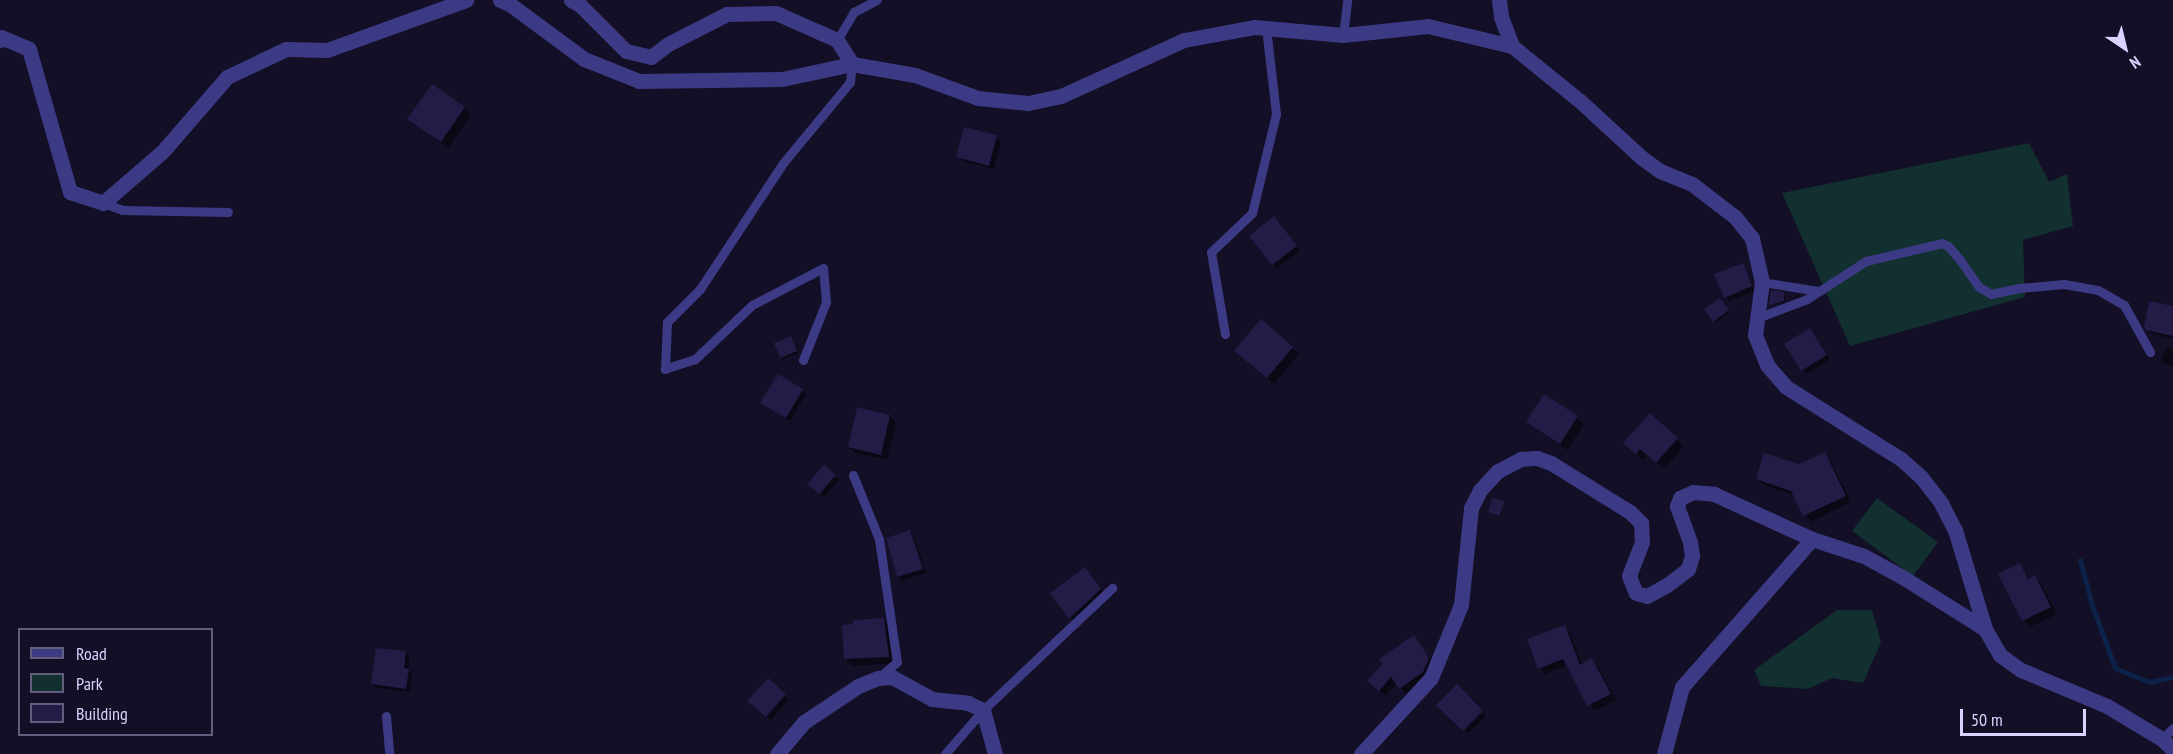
<!DOCTYPE html>
<html>
<head>
<meta charset="utf-8">
<style>
	body { margin:0 }
	#map { position:relative; width:2173px; height:754px; overflow:hidden; background:#130f26; font-family:"PT Sans Narrow",sans-serif }
	div>[style] { position:absolute }
	.green>* { inset:0; background:#12302f }
	.shadow>* { inset:0; background:#0007 }
	.stream>* { height:5px; margin:-2.5px; padding:0 2.5px; transform-origin:2.5px; border-radius:2.5px; background:#0c2248 }
	.building>* { inset:0; background:#241b47 }
	.lane>* { height:9px; margin:-4.5px; padding:0 4.5px; transform-origin:4.5px; border-radius:4.5px; background:#3d3a85 }
	.street>* { height:15px; margin:-7.5px; padding:0 7.5px; transform-origin:7.5px; border-radius:7.5px; background:#3d3a85 }
	span { translate:-50% -50%; white-space:nowrap; text-align:center; line-height:1.15; -webkit-text-stroke:4.5px #130f26; paint-order:stroke }
	.legend { position:absolute; left:18px; top:628px; width:195px; height:108px; box-sizing:border-box; background:#130f26; border:2px solid #625e7d; margin:0; padding:8px 10px; list-style:none; font-size:18px; color:#d9d4ff }
	.legend li { display:flex; align-items:center; gap:12px; height:30px }
	.legend b { width:30px; border:2px solid #625e7d }
	.north { position:absolute; left:2095px; top:18px; width:60px; height:60px; -webkit-text-stroke:4px #130f26; paint-order:stroke; rotate:145deg; font-size:16px; font-weight:700; line-height:24px; text-align:center; color:#d9d4ff }
	.north::after { content:''; display:block; margin:auto; width:21px; height:27px; background:#d9d4ff; clip-path:polygon(50% 0,100% 100%,50% 72%,0 100%) }
	.scale { position:absolute; left:1960px; top:709px; width:126px; height:27px; box-sizing:border-box; border:3px solid #d9d4ff; border-top:0; padding-left:8px; font-size:18px; line-height:21px; white-space:nowrap; color:#d9d4ff; -webkit-text-stroke:4px #130f26; paint-order:stroke }
</style>
</head>
<body>
<div id="map">
	<div class="green">
		<div style="clip-path:polygon(2029px 143px,2049px 182px,2067px 174px,2073px 226px,2023px 240px,2025px 297px,1850px 346px,1782px 193px)"></div>
		<div style="clip-path:polygon(1877px 498px,1938px 542px,1913px 576px,1852px 531px)"></div>
		<div style="clip-path:polygon(1837px 610px,1872px 610px,1881px 642px,1863px 683px,1832px 678px,1808px 689px,1761px 686px,1754px 670px)"></div>
	</div>
	<div class="shadow">
		<div style="clip-path:polygon(464px 108px,471px 115px,448px 148px,409px 119px)"></div>
		<div style="clip-path:polygon(996px 137px,1001px 141px,994px 169px,962px 161px,958px 156px)"></div>
		<div style="clip-path:polygon(1278px 223px,1300px 251px,1277px 268px,1273px 264px)"></div>
		<div style="clip-path:polygon(1743px 264px,1755px 291px,1729px 301px,1725px 297px)"></div>
		<div style="clip-path:polygon(1784px 294px,1785px 302px,1770px 304px)"></div>
		<div style="clip-path:polygon(1721px 301px,1729px 313px,1716px 322px,1706px 309px)"></div>
		<div style="clip-path:polygon(2173px 308px,2173px 339px,2152px 334px,2147px 329px)"></div>
		<div style="clip-path:polygon(1810px 330px,1830px 359px,1807px 374px,1803px 370px)"></div>
		<div style="clip-path:polygon(791px 338px,798px 353px,783px 359px,782px 357px)"></div>
		<div style="clip-path:polygon(2166px 347px,2173px 349px,2173px 367px,2161px 361px)"></div>
		<div style="clip-path:polygon(1292px 348px,1299px 354px,1274px 384px,1243px 357px)"></div>
		<div style="clip-path:polygon(802px 390px,806px 394px,790px 421px,762px 403px)"></div>
		<div style="clip-path:polygon(1545px 396px,1584px 424px,1567px 450px,1528px 422px)"></div>
		<div style="clip-path:polygon(1650px 415px,1684px 446px,1664px 469px,1648px 455px,1643px 460px,1632px 450px)"></div>
		<div style="clip-path:polygon(890px 416px,896px 423px,887px 460px,856px 453px,849px 447px)"></div>
		<div style="clip-path:polygon(1824px 454px,1830px 460px,1851px 502px,1811px 522px,1795px 495px,1764px 485px,1757px 479px,1799px 466px)"></div>
		<div style="clip-path:polygon(835px 476px,839px 480px,824px 497px,813px 488px)"></div>
		<div style="clip-path:polygon(1503px 503px,1501px 517px,1489px 512px)"></div>
		<div style="clip-path:polygon(910px 531px,914px 536px,926px 573px,902px 581px,898px 577px)"></div>
		<div style="clip-path:polygon(2020px 565px,2030px 579px,2035px 577px,2041px 584px,2057px 614px,2030px 627px,2023px 620px,2000px 574px)"></div>
		<div style="clip-path:polygon(1091px 576px,1107px 597px,1077px 625px,1052px 594px)"></div>
		<div style="clip-path:polygon(883px 620px,890px 626px,895px 663px,852px 666px,846px 659px)"></div>
		<div style="clip-path:polygon(1564px 627px,1570px 633px,1582px 665px,1592px 660px,1597px 665px,1616px 700px,1594px 711px,1567px 665px,1545px 674px,1539px 668px)"></div>
		<div style="clip-path:polygon(1414px 637px,1434px 665px,1429px 678px,1406px 694px,1397px 683px,1386px 696px,1375px 687px)"></div>
		<div style="clip-path:polygon(405px 653px,410px 657px,408px 670px,412px 674px,410px 692px,377px 688px,372px 684px)"></div>
		<div style="clip-path:polygon(1457px 686px,1486px 716px,1468px 734px,1438px 705px)"></div>
		<div style="clip-path:polygon(785px 695px,789px 699px,771px 720px,754px 705px)"></div>
	</div>
	<div class="stream">
		<div style="left:2080px;top:560px;width:47px;rotate:75.1deg"></div>
		<div style="left:2092px;top:605px;width:67px;rotate:69.9deg"></div>
		<div style="left:2115px;top:668px;width:37px;rotate:22deg"></div>
		<div style="left:2149px;top:682px;width:25px;rotate:-12deg"></div>
	</div>
	<div class="building">
		<div style="clip-path:polygon(432px 84px,465px 107px,441px 142px,407px 119px)"></div>
		<div style="clip-path:polygon(964px 127px,997px 135px,989px 166px,956px 157px)"></div>
		<div style="clip-path:polygon(1274px 216px,1297px 246px,1272px 265px,1249px 236px)"></div>
		<div style="clip-path:polygon(1743px 263px,1752px 286px,1724px 298px,1714px 274px)"></div>
		<div style="clip-path:polygon(1771px 290px,1784px 292px,1784px 301px,1769px 305px)"></div>
		<div style="clip-path:polygon(1720px 298px,1729px 310px,1713px 322px,1704px 309px)"></div>
		<div style="clip-path:polygon(2149px 301px,2173px 306px,2173px 336px,2146px 330px,2144px 327px)"></div>
		<div style="clip-path:polygon(1261px 319px,1293px 347px,1267px 378px,1234px 351px)"></div>
		<div style="clip-path:polygon(1810px 328px,1827px 355px,1801px 371px,1784px 344px)"></div>
		<div style="clip-path:polygon(791px 336px,797px 351px,780px 358px,774px 343px)"></div>
		<div style="clip-path:polygon(778px 374px,803px 389px,786px 418px,760px 403px)"></div>
		<div style="clip-path:polygon(1544px 394px,1578px 416px,1560px 444px,1526px 422px)"></div>
		<div style="clip-path:polygon(857px 407px,890px 415px,881px 455px,848px 447px)"></div>
		<div style="clip-path:polygon(1650px 413px,1678px 438px,1656px 463px,1640px 449px,1636px 454px,1623px 443px)"></div>
		<div style="clip-path:polygon(1825px 452px,1846px 496px,1803px 516px,1791px 491px,1756px 479px,1764px 453px,1799px 464px)"></div>
		<div style="clip-path:polygon(824px 465px,836px 475px,819px 494px,807px 484px)"></div>
		<div style="clip-path:polygon(1492px 498px,1504px 501px,1500px 516px,1488px 512px)"></div>
		<div style="clip-path:polygon(910px 530px,923px 569px,897px 577px,886px 538px)"></div>
		<div style="clip-path:polygon(2020px 563px,2028px 579px,2035px 575px,2051px 607px,2022px 621px,1998px 574px)"></div>
		<div style="clip-path:polygon(1085px 567px,1101px 589px,1069px 619px,1050px 593px)"></div>
		<div style="clip-path:polygon(884px 618px,889px 657px,844px 659px,842px 625px,853px 624px,853px 620px)"></div>
		<div style="clip-path:polygon(1565px 625px,1580px 665px,1592px 658px,1611px 694px,1587px 706px,1563px 659px,1538px 669px,1527px 639px)"></div>
		<div style="clip-path:polygon(1414px 635px,1429px 658px,1423px 672px,1399px 689px,1391px 677px,1379px 691px,1367px 681px,1382px 664px,1379px 659px)"></div>
		<div style="clip-path:polygon(376px 648px,406px 651px,404px 668px,409px 669px,406px 689px,371px 684px)"></div>
		<div style="clip-path:polygon(768px 678px,786px 694px,766px 717px,747px 701px)"></div>
		<div style="clip-path:polygon(1457px 684px,1483px 711px,1463px 731px,1436px 705px)"></div>
	</div>
	<div class="lane">
		<div style="left:1343px;top:35px;width:35px;rotate:-83deg"></div>
		<div style="left:837px;top:40px;width:33px;rotate:-59deg"></div>
		<div style="left:854px;top:12px;width:26px;rotate:-28deg"></div>
		<div style="left:103px;top:203px;width:20px;rotate:20deg"></div>
		<div style="left:122px;top:210px;width:106px;rotate:1.1deg"></div>
		<div style="left:1762px;top:282px;width:57px;rotate:9.1deg"></div>
		<div style="left:1757px;top:318px;width:53px;rotate:-20.8deg"></div>
		<div style="left:1807px;top:299px;width:70px;rotate:-32.8deg"></div>
		<div style="left:1866px;top:261px;width:78px;rotate:-13.3deg"></div>
		<div style="left:1942px;top:243px;width:7px;rotate:27deg"></div>
		<div style="left:1948px;top:246px;width:18px;rotate:49deg"></div>
		<div style="left:1960px;top:260px;width:33px;rotate:55deg"></div>
		<div style="left:1979px;top:287px;width:14px;rotate:30deg"></div>
		<div style="left:1991px;top:294px;width:30px;rotate:-12deg"></div>
		<div style="left:2020px;top:288px;width:44px;rotate:-5.2deg"></div>
		<div style="left:2064px;top:284px;width:35px;rotate:10deg"></div>
		<div style="left:2098px;top:290px;width:30px;rotate:30deg"></div>
		<div style="left:2124px;top:305px;width:54px;rotate:61deg"></div>
		<div style="left:1225px;top:334px;width:83px;rotate:-99.7deg"></div>
		<div style="left:1211px;top:252px;width:57px;rotate:-43.6deg"></div>
		<div style="left:1252px;top:213px;width:102px;rotate:-76.4deg"></div>
		<div style="left:1276px;top:114px;width:87px;rotate:-96.6deg"></div>
		<div style="left:803px;top:360px;width:62px;rotate:-68.4deg"></div>
		<div style="left:826px;top:302px;width:34px;rotate:-95deg"></div>
		<div style="left:823px;top:268px;width:80px;rotate:152.5deg"></div>
		<div style="left:752px;top:305px;width:79px;rotate:136.5deg"></div>
		<div style="left:695px;top:359px;width:32px;rotate:162deg"></div>
		<div style="left:665px;top:369px;width:47px;rotate:-87.6deg"></div>
		<div style="left:667px;top:322px;width:47px;rotate:-45deg"></div>
		<div style="left:700px;top:289px;width:151px;rotate:-56.6deg"></div>
		<div style="left:783px;top:163px;width:105px;rotate:-50.4deg"></div>
		<div style="left:850px;top:82px;width:18px;rotate:-84deg"></div>
		<div style="left:853px;top:475px;width:69px;rotate:67.9deg"></div>
		<div style="left:879px;top:539px;width:124px;rotate:81.7deg"></div>
		<div style="left:897px;top:662px;width:23px;rotate:140deg"></div>
		<div style="left:386px;top:716px;width:38px;rotate:85deg"></div>
		<div style="left:2162px;top:739px;width:16px;rotate:-45deg"></div>
		<div style="left:945px;top:754px;width:58px;rotate:-49.2deg"></div>
		<div style="left:983px;top:710px;width:178px;rotate:-43.4deg"></div>
	</div>
	<div class="street">
		<div style="left:500px;top:0;width:12px;rotate:24deg"></div>
		<div style="left:511px;top:5px;width:91px;rotate:36.5deg"></div>
		<div style="left:584px;top:59px;width:59px;rotate:21.8deg"></div>
		<div style="left:639px;top:81px;width:143px;rotate:-0.8deg"></div>
		<div style="left:782px;top:79px;width:72px;rotate:-12.1deg"></div>
		<div style="left:852px;top:64px;width:64px;rotate:9.9deg"></div>
		<div style="left:915px;top:75px;width:67px;rotate:20.1deg"></div>
		<div style="left:978px;top:98px;width:50px;rotate:5.7deg"></div>
		<div style="left:1028px;top:103px;width:34px;rotate:-12deg"></div>
		<div style="left:1061px;top:96px;width:135px;rotate:-24.5deg"></div>
		<div style="left:1184px;top:40px;width:71px;rotate:-10.5deg"></div>
		<div style="left:1254px;top:27px;width:89px;rotate:5.1deg"></div>
		<div style="left:1343px;top:35px;width:85px;rotate:-6deg"></div>
		<div style="left:1428px;top:26px;width:86px;rotate:13.4deg"></div>
		<div style="left:571px;top:0;width:10px;rotate:29deg"></div>
		<div style="left:580px;top:5px;width:65px;rotate:45deg"></div>
		<div style="left:626px;top:51px;width:26px;rotate:13deg"></div>
		<div style="left:651px;top:57px;width:21px;rotate:-37deg"></div>
		<div style="left:668px;top:44px;width:66px;rotate:-27deg"></div>
		<div style="left:727px;top:14px;width:49px;rotate:-1.2deg"></div>
		<div style="left:776px;top:13px;width:67px;rotate:23.9deg"></div>
		<div style="left:837px;top:40px;width:28px;rotate:58deg"></div>
		<div style="left:1499px;top:0;width:17px;rotate:83deg"></div>
		<div style="left:1501px;top:17px;width:31px;rotate:69deg"></div>
		<div style="left:1512px;top:46px;width:87px;rotate:39deg"></div>
		<div style="left:1580px;top:101px;width:84px;rotate:42.6deg"></div>
		<div style="left:1642px;top:158px;width:22px;rotate:36deg"></div>
		<div style="left:1660px;top:171px;width:35px;rotate:22deg"></div>
		<div style="left:1692px;top:184px;width:54px;rotate:37.5deg"></div>
		<div style="left:1735px;top:217px;width:27px;rotate:51deg"></div>
		<div style="left:1752px;top:238px;width:45px;rotate:77.2deg"></div>
		<div style="left:1762px;top:282px;width:53px;rotate:97.5deg"></div>
		<div style="left:1755px;top:335px;width:32px;rotate:68deg"></div>
		<div style="left:1767px;top:365px;width:29px;rotate:49deg"></div>
		<div style="left:1786px;top:387px;width:136px;rotate:32.1deg"></div>
		<div style="left:1901px;top:459px;width:27px;rotate:42deg"></div>
		<div style="left:1921px;top:477px;width:33px;rotate:52deg"></div>
		<div style="left:1941px;top:503px;width:30px;rotate:63deg"></div>
		<div style="left:1955px;top:530px;width:103px;rotate:73.1deg"></div>
		<div style="left:1985px;top:629px;width:30px;rotate:60deg"></div>
		<div style="left:2000px;top:655px;width:26px;rotate:36deg"></div>
		<div style="left:2021px;top:670px;width:93px;rotate:22.7deg"></div>
		<div style="left:2107px;top:706px;width:64px;rotate:31deg"></div>
		<div style="left:2162px;top:739px;width:16px;rotate:45deg"></div>
		<div style="left:0;top:40px;width:3px;rotate:-72deg"></div>
		<div style="left:1px;top:37px;width:30px;rotate:23deg"></div>
		<div style="left:29px;top:49px;width:149px;rotate:74deg"></div>
		<div style="left:70px;top:192px;width:35px;rotate:18deg"></div>
		<div style="left:103px;top:203px;width:79px;rotate:-40.9deg"></div>
		<div style="left:163px;top:151px;width:98px;rotate:-49.1deg"></div>
		<div style="left:227px;top:77px;width:65px;rotate:-25.4deg"></div>
		<div style="left:286px;top:49px;width:41px;rotate:1.4deg"></div>
		<div style="left:327px;top:50px;width:148px;rotate:-19.8deg"></div>
		<div style="left:777px;top:754px;width:42px;rotate:-49.8deg"></div>
		<div style="left:804px;top:722px;width:65px;rotate:-33.7deg"></div>
		<div style="left:858px;top:686px;width:22px;rotate:-22deg"></div>
		<div style="left:878px;top:678px;width:14px;rotate:-4deg"></div>
		<div style="left:892px;top:677px;width:46px;rotate:28.8deg"></div>
		<div style="left:932px;top:699px;width:36px;rotate:6deg"></div>
		<div style="left:968px;top:703px;width:17px;rotate:25deg"></div>
		<div style="left:983px;top:710px;width:46px;rotate:74.7deg"></div>
		<div style="left:1361px;top:754px;width:103px;rotate:-47.4deg"></div>
		<div style="left:1431px;top:678px;width:79px;rotate:-67.7deg"></div>
		<div style="left:1461px;top:605px;width:98px;rotate:-84.1deg"></div>
		<div style="left:1471px;top:508px;width:20px;rotate:-63deg"></div>
		<div style="left:1480px;top:490px;width:26px;rotate:-47deg"></div>
		<div style="left:1498px;top:471px;width:26px;rotate:-28deg"></div>
		<div style="left:1521px;top:459px;width:16px;rotate:-4deg"></div>
		<div style="left:1537px;top:458px;width:15px;rotate:20deg"></div>
		<div style="left:1551px;top:463px;width:93px;rotate:31.8deg"></div>
		<div style="left:1630px;top:512px;width:16px;rotate:45deg"></div>
		<div style="left:1641px;top:523px;width:19px;rotate:87deg"></div>
		<div style="left:1642px;top:542px;width:36px;rotate:111deg"></div>
		<div style="left:1629px;top:576px;width:18px;rotate:68deg"></div>
		<div style="left:1636px;top:593px;width:11px;rotate:15deg"></div>
		<div style="left:1647px;top:596px;width:23px;rotate:-29deg"></div>
		<div style="left:1667px;top:585px;width:26px;rotate:-37deg"></div>
		<div style="left:1688px;top:569px;width:14px;rotate:-73deg"></div>
		<div style="left:1692px;top:556px;width:14px;rotate:-98deg"></div>
		<div style="left:1690px;top:542px;width:38px;rotate:-110deg"></div>
		<div style="left:1677px;top:506px;width:9px;rotate:-69deg"></div>
		<div style="left:1680px;top:498px;width:14px;rotate:-25deg"></div>
		<div style="left:1693px;top:492px;width:21px;rotate:5deg"></div>
		<div style="left:1714px;top:494px;width:108px;rotate:24.7deg"></div>
		<div style="left:1812px;top:539px;width:55px;rotate:18.1deg"></div>
		<div style="left:1864px;top:556px;width:46px;rotate:28.8deg"></div>
		<div style="left:1904px;top:578px;width:96px;rotate:32.2deg"></div>
		<div style="left:1664px;top:754px;width:69px;rotate:-75deg"></div>
		<div style="left:1682px;top:687px;width:197px;rotate:-48.7deg"></div>
	</div>
	<ul class="legend">
	<li><b style="height:8px;background:#3d3a85"></b>Road</li>
	<li><b style="height:16px;background:#12302f"></b>Park</li>
	<li><b style="height:16px;background:#241b47"></b>Building</li>
	</ul>
	<div class="north">N</div>
	<div class="scale">50 m</div>
</div>
</body>
</html>
